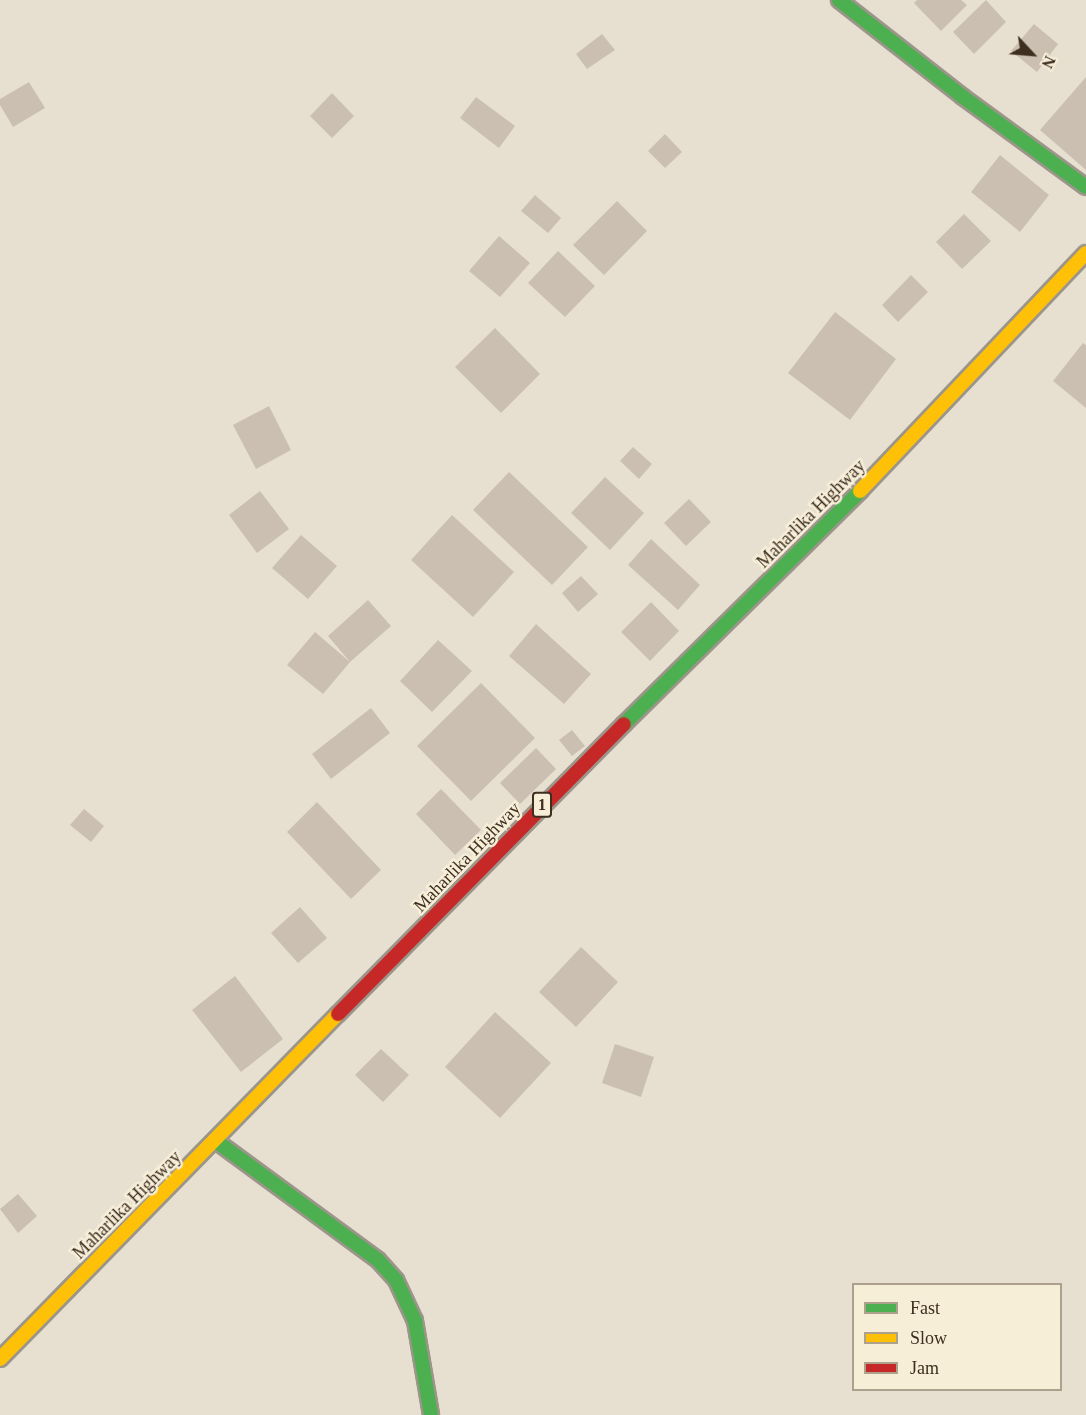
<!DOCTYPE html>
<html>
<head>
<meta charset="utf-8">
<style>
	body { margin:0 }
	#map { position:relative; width:1086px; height:1415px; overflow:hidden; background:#e7e0d1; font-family:"Times New Roman",serif }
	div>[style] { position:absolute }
	.building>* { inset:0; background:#cbbfb2 }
	.roads { filter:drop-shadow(2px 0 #9c958a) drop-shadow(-2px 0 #9c958a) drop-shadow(0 2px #9c958a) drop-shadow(0 -2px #9c958a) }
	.fast>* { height:14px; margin:-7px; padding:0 7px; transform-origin:7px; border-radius:7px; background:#4caf50 }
	.slow>* { height:14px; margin:-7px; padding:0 7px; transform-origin:7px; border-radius:7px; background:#ffc107 }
	.jam>* { height:14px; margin:-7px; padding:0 7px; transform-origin:7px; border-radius:7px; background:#c62828 }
	span { translate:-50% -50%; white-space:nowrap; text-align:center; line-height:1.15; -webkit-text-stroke:5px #f7eed8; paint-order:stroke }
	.shield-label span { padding:2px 4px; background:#f7eed8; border:2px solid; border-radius:4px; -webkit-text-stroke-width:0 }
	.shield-label { font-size:16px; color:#3d2e20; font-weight:700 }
	.street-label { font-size:18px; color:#3d2e20 }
	.legend { position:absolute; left:852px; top:1283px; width:210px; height:108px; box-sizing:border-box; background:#f7eed8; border:2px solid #ada18e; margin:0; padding:8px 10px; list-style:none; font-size:18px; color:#3d2e20 }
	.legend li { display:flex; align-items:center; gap:12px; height:30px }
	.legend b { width:30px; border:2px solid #ada18e }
	.north { position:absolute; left:1002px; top:24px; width:60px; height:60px; -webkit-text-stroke:4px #f7eed8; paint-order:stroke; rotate:116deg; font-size:16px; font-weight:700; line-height:24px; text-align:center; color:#3d2e20 }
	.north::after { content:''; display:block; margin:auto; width:21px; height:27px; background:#3d2e20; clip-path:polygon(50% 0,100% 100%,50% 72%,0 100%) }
</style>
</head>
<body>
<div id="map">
	<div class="building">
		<div style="clip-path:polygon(917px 0,961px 0,967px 5px,941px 31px,914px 3px)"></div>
		<div style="clip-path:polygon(986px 0,1006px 22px,974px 54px,953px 32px)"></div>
		<div style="clip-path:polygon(1034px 24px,1058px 44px,1037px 72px,1011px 51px)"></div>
		<div style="clip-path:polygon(602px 34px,615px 50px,587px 69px,576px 54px)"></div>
		<div style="clip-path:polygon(1086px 77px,1086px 170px,1040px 130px)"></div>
		<div style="clip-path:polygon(29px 82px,45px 108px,13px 127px,0 105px,0 99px)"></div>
		<div style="clip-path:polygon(332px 93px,354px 116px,332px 138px,310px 116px)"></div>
		<div style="clip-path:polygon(476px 97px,515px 126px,499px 148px,460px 118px)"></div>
		<div style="clip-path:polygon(665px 134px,682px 152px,665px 168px,648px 151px)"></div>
		<div style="clip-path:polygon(1000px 155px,1049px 195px,1020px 232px,971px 192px)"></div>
		<div style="clip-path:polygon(535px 195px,561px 218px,548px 233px,521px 211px)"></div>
		<div style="clip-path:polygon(617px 201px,647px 231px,604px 275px,573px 245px)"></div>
		<div style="clip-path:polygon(964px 214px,991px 241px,962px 269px,936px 242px)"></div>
		<div style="clip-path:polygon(499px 236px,530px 263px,500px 297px,469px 271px)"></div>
		<div style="clip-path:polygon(558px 251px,595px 286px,565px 317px,528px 283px)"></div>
		<div style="clip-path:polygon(911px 275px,928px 292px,898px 322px,882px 305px)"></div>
		<div style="clip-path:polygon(835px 312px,896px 359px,850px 420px,788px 373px)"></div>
		<div style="clip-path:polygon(495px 328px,540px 374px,501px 413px,455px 367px)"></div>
		<div style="clip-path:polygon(1083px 343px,1086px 345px,1086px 408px,1053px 381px)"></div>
		<div style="clip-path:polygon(269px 406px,291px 450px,256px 469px,233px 425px)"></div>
		<div style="clip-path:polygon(633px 447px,652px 464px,639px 479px,620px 461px)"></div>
		<div style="clip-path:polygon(509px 472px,588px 547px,552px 585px,473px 510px)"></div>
		<div style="clip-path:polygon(605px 477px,644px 513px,610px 550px,571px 513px)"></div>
		<div style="clip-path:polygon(260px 491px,289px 529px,257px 553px,229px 515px)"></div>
		<div style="clip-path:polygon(689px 499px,711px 522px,686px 546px,664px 523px)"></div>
		<div style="clip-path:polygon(452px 515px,514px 572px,473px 617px,411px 560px)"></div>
		<div style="clip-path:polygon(301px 535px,337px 566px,308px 599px,272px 568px)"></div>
		<div style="clip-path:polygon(651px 539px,700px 585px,678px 610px,628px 565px)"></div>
		<div style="clip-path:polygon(581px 576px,598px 594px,578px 612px,562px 593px)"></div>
		<div style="clip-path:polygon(368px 600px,391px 626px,350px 662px,323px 694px,287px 665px,315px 632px,350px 662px,328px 636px)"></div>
		<div style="clip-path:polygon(651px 602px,679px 631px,650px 661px,621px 632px)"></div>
		<div style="clip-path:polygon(536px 624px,591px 674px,564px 704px,509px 656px)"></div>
		<div style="clip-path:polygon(438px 640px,472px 671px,432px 712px,400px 681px)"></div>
		<div style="clip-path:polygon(481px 683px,535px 738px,471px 801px,417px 746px)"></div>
		<div style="clip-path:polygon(371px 708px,390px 733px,331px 779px,312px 754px)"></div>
		<div style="clip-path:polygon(572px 730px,585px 746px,572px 756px,559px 740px)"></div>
		<div style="clip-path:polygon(536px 748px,556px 769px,520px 804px,500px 783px)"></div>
		<div style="clip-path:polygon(441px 789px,481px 830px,455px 855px,416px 814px)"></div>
		<div style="clip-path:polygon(317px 802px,381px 870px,351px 899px,287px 832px)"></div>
		<div style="clip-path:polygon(84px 809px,104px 826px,91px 842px,70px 825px)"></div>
		<div style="clip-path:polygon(300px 907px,327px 938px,298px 963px,271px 933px)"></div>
		<div style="clip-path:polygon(581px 947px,618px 982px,576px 1027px,539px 992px)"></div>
		<div style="clip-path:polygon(235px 976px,283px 1039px,241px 1072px,192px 1010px)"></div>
		<div style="clip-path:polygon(495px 1012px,551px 1063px,500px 1118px,445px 1067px)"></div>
		<div style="clip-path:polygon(615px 1044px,654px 1057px,641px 1097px,602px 1083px)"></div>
		<div style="clip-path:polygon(381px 1049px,409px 1075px,383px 1102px,355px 1075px)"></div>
		<div style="clip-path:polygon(18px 1194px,37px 1216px,18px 1233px,0 1209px)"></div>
	</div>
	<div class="roads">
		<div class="fast">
			<div style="left:839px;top:0;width:157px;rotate:38deg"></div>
			<div style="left:963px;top:97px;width:152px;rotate:36.2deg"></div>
			<div style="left:624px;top:724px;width:332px;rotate:-44.6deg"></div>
			<div style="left:216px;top:1141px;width:201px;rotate:36.3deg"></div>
			<div style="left:378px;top:1260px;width:27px;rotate:48deg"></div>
			<div style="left:396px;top:1280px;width:45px;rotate:65.1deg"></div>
			<div style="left:415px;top:1321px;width:95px;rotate:80.3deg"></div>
		</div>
		<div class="slow">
			<div style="left:860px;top:491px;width:328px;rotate:-46.5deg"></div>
			<div style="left:0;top:1359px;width:483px;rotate:-45.6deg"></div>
		</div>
		<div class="jam">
			<div style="left:338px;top:1014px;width:407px;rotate:-45.4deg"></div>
		</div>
	</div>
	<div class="shield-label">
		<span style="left:542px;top:805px">1</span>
	</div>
	<div class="street-label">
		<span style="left:811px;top:514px;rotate:-45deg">Maharlika Highway</span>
		<span style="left:467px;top:857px;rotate:-46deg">Maharlika Highway</span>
		<span style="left:127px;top:1205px;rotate:-45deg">Maharlika Highway</span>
	</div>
	<ul class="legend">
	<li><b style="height:8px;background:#4caf50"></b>Fast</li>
	<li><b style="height:8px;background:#ffc107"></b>Slow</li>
	<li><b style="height:8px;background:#c62828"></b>Jam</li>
	</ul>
	<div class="north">N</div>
</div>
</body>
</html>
